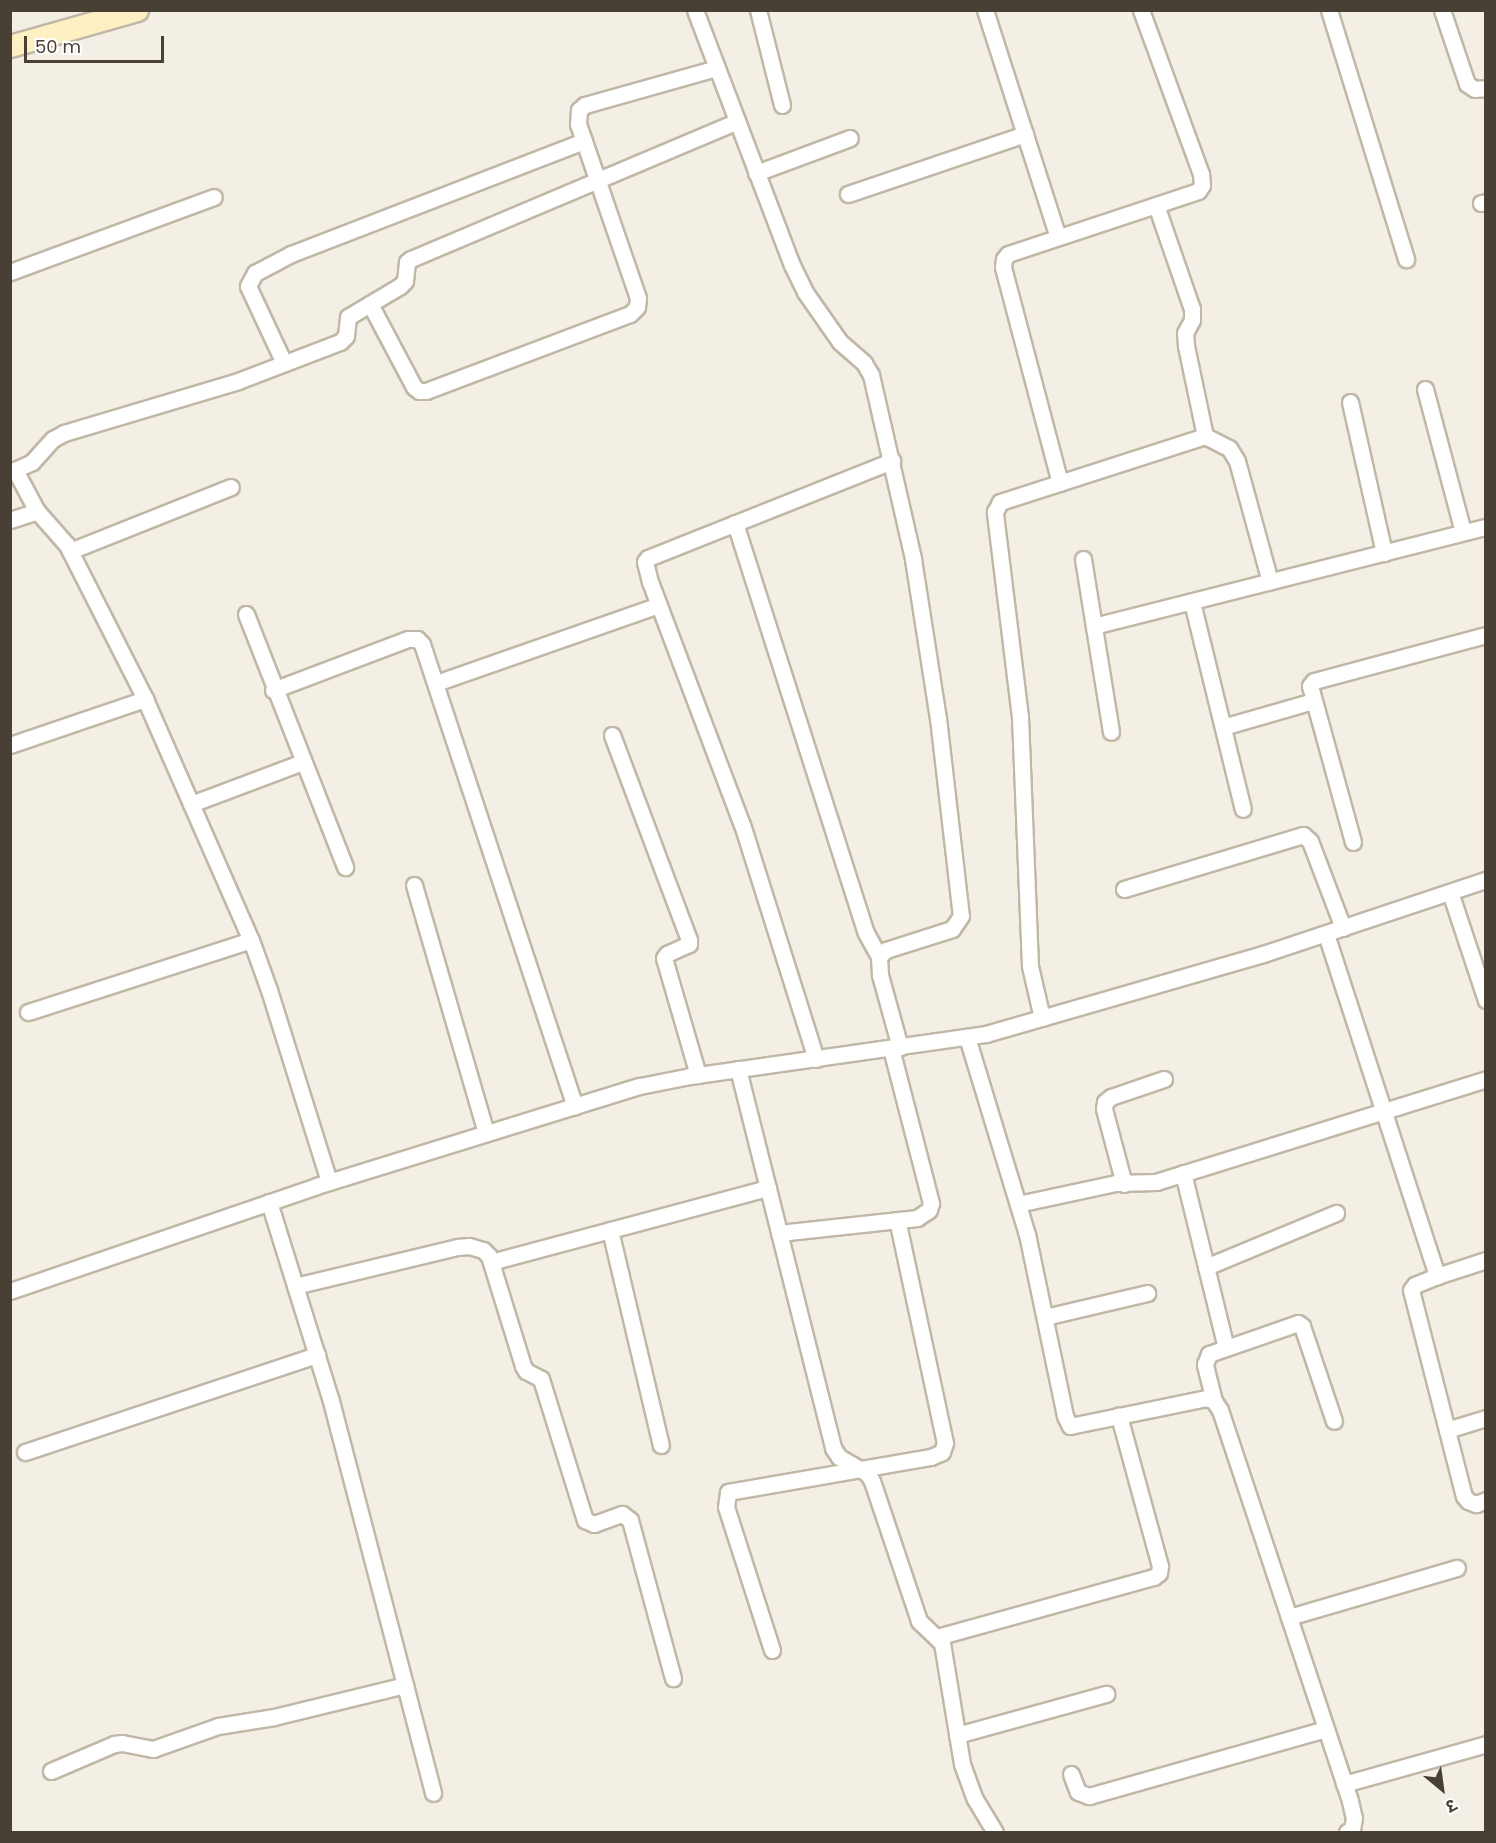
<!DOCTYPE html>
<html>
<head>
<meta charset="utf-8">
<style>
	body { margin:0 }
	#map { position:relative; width:1496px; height:1843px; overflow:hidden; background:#f4efe5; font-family:Poppins,"Noto Sans Devanagari",sans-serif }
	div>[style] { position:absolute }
	.roads { filter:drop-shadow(2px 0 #c1b7a7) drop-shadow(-2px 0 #c1b7a7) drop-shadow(0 2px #c1b7a7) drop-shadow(0 -2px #c1b7a7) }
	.minor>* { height:15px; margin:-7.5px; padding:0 7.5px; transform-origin:7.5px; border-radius:7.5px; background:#fff }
	.secondary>* { height:21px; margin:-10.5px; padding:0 10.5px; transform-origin:10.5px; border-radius:10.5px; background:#fff0c4 }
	span { translate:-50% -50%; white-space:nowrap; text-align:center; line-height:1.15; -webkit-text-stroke:6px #fff; paint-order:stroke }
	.frame { position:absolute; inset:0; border:12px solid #484034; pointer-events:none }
	.north { position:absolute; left:1412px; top:1759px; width:60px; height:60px; -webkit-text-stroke:4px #fff; paint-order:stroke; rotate:151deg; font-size:16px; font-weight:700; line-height:24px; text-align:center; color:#484034 }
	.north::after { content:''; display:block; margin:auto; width:21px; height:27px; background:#484034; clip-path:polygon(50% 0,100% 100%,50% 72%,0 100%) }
	.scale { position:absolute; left:24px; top:36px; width:140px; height:27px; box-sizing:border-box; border:3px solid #484034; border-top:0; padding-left:8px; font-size:18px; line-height:21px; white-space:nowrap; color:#484034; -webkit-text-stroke:4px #fff; paint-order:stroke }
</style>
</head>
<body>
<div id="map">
	<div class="roads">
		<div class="minor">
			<div style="left:695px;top:10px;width:273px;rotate:69.2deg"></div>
			<div style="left:792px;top:265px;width:30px;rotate:64deg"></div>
			<div style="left:805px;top:292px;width:61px;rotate:55deg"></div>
			<div style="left:840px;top:342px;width:32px;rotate:41deg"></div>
			<div style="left:864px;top:363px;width:14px;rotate:60deg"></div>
			<div style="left:871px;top:375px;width:189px;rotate:77.1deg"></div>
			<div style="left:913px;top:559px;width:161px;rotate:81.1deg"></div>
			<div style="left:938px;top:718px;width:199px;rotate:83.4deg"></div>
			<div style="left:961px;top:916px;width:16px;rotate:125deg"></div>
			<div style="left:952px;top:929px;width:69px;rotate:162.3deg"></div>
			<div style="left:886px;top:950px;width:9px;rotate:139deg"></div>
			<div style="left:879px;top:956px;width:19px;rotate:87deg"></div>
			<div style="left:880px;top:975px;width:75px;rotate:74.5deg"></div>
			<div style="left:758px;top:10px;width:98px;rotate:75.8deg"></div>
			<div style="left:985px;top:10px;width:238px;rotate:72.2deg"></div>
			<div style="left:1329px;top:10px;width:261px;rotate:72.8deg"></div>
			<div style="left:1442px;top:10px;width:78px;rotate:71.3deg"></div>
			<div style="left:1467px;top:84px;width:9px;rotate:32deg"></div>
			<div style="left:1475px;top:89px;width:11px;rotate:-5deg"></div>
			<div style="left:756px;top:173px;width:100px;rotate:-20.4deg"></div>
			<div style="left:848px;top:194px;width:187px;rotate:-18.7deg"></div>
			<div style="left:1481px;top:203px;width:5px;rotate:-11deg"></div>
			<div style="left:10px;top:272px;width:217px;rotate:-20.2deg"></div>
			<div style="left:370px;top:304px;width:94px;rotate:62.1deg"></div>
			<div style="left:414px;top:387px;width:6px;rotate:39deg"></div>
			<div style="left:419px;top:391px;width:7px"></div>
			<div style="left:426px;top:391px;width:218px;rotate:-20.7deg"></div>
			<div style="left:630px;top:314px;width:10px;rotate:-45deg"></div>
			<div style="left:637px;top:307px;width:9px;rotate:-84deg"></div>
			<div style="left:638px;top:298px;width:184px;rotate:-109deg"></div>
			<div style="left:578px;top:124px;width:14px;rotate:-86deg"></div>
			<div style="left:579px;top:110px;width:8px;rotate:-40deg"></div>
			<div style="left:585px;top:105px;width:137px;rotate:-15.7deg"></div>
			<div style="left:284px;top:363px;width:85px;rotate:-115.1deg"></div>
			<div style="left:248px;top:286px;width:15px;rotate:-62deg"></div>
			<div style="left:255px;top:273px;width:41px;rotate:-27.8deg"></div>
			<div style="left:291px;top:254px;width:314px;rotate:-21.1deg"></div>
			<div style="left:1425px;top:389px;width:148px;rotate:75.1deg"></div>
			<div style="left:1350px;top:402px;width:155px;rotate:77.3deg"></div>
			<div style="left:1205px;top:436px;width:27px;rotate:27deg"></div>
			<div style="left:1229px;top:448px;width:15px;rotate:58deg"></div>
			<div style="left:1237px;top:461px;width:125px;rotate:74.7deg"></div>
			<div style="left:15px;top:470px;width:47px;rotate:61.8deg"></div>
			<div style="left:37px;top:511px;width:45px;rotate:48.6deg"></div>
			<div style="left:67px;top:545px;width:173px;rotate:63.1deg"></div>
			<div style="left:145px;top:699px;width:263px;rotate:66.3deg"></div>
			<div style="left:251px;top:940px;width:53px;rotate:70.2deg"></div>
			<div style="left:269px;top:990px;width:201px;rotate:72.6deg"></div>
			<div style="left:10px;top:472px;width:24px;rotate:-24deg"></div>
			<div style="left:32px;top:462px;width:31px;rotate:-48deg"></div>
			<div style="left:53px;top:439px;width:13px;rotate:-29deg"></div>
			<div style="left:64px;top:433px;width:182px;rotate:-16.6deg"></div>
			<div style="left:238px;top:381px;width:109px;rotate:-20.9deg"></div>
			<div style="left:340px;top:342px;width:8px;rotate:-45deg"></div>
			<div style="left:346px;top:336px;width:19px;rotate:-84deg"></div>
			<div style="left:348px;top:317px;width:61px;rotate:-30.8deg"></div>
			<div style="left:400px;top:286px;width:7px;rotate:-45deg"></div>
			<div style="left:405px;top:281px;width:19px;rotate:-84deg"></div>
			<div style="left:407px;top:262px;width:5px;rotate:-37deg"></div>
			<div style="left:411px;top:259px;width:354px;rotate:-22.9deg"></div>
			<div style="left:1060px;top:483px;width:223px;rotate:-104.8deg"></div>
			<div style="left:1003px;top:267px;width:8px;rotate:-83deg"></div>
			<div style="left:1004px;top:259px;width:6px;rotate:-51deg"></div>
			<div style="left:1008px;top:254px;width:200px;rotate:-18.3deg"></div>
			<div style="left:1198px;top:191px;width:7px;rotate:-56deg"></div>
			<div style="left:1202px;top:185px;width:11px;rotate:-95deg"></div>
			<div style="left:1201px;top:174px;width:175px;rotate:-110.1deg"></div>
			<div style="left:10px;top:520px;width:28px;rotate:-18deg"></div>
			<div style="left:735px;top:523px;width:430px;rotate:72.3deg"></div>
			<div style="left:866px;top:933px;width:26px;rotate:61deg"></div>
			<div style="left:70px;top:551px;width:173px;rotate:-21.7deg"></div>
			<div style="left:1083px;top:559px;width:175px;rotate:80.8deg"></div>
			<div style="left:1192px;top:602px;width:213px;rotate:76.2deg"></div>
			<div style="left:246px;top:614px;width:272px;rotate:68.6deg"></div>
			<div style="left:1094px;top:626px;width:404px;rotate:-14.2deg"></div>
			<div style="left:436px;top:683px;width:236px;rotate:-19.3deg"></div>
			<div style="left:273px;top:690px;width:144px;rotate:-20.7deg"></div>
			<div style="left:408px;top:639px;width:9px"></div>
			<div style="left:417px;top:639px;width:7px;rotate:45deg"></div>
			<div style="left:422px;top:644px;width:487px;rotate:71.7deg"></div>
			<div style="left:1223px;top:727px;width:94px;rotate:-16.1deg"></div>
			<div style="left:612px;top:735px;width:219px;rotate:69.4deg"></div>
			<div style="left:689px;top:940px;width:4px;rotate:90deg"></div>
			<div style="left:689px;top:944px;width:24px;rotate:156deg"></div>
			<div style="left:667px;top:954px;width:5px;rotate:127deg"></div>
			<div style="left:664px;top:958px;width:122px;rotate:73.8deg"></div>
			<div style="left:10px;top:745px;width:143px;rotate:-18.8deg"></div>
			<div style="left:191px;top:804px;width:120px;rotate:-20.6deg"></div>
			<div style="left:1353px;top:842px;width:162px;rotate:-105.4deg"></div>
			<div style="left:1310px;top:686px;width:6px;rotate:-51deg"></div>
			<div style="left:1314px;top:681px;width:178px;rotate:-15deg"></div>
			<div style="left:414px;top:885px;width:258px;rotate:73.8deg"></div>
			<div style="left:1124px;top:889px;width:187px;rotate:-16.8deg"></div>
			<div style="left:1303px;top:835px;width:9px;rotate:41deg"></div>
			<div style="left:1310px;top:841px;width:93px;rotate:69.2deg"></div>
			<div style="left:1450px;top:892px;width:114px;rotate:71.6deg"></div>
			<div style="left:1326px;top:934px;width:360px;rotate:72deg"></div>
			<div style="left:28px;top:1012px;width:234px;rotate:-17.9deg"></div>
			<div style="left:1042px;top:1018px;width:53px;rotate:-103deg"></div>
			<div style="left:1030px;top:966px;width:249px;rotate:-92.3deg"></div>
			<div style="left:1020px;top:717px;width:207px;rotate:-97deg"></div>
			<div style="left:995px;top:512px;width:11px;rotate:-63deg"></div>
			<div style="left:1000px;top:502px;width:215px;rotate:-17.8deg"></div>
			<div style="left:1205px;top:436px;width:92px;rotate:-101.9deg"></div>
			<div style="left:1186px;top:346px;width:13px;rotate:-94deg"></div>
			<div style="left:1185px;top:333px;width:15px;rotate:-62deg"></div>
			<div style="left:1192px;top:320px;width:11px;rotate:-90deg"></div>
			<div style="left:1192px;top:309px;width:110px;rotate:-109.1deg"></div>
			<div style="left:967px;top:1037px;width:206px;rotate:73.1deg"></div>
			<div style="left:1027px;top:1234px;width:186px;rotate:78.2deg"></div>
			<div style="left:1065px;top:1416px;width:11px;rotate:63deg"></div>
			<div style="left:1070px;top:1426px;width:140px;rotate:-11.6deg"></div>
			<div style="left:1207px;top:1398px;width:8px;rotate:23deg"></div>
			<div style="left:1214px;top:1401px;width:11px;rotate:56deg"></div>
			<div style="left:1220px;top:1410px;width:412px;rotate:71.6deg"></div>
			<div style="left:1350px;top:1801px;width:17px;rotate:77deg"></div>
			<div style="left:1354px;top:1818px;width:11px;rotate:100deg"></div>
			<div style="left:1352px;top:1829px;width:6px;rotate:149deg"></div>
			<div style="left:816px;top:1059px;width:245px;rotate:-107.5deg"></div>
			<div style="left:742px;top:825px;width:260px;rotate:-110.7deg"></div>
			<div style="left:650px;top:582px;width:21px;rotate:-104deg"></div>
			<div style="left:645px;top:562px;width:5px;rotate:-53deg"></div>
			<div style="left:648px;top:558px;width:263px;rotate:-21.7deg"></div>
			<div style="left:738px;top:1069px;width:391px;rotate:75.9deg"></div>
			<div style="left:833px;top:1448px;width:11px;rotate:56deg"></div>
			<div style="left:839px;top:1457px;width:32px;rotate:30deg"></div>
			<div style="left:867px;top:1473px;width:9px;rotate:58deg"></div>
			<div style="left:872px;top:1481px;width:148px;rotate:71.4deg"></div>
			<div style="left:919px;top:1621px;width:32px;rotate:44deg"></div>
			<div style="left:942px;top:1643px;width:123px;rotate:80.6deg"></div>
			<div style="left:962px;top:1764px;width:37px;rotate:70deg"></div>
			<div style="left:975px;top:1799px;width:39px;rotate:59deg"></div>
			<div style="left:1183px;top:1173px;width:180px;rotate:76.2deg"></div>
			<div style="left:1124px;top:1184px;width:78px;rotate:-104.9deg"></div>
			<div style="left:1104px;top:1109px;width:7px;rotate:-82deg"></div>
			<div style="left:1105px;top:1102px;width:8px;rotate:-40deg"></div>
			<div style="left:1111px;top:1097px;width:56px;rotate:-18.8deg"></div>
			<div style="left:269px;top:1202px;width:208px;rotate:72.7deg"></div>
			<div style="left:331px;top:1401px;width:405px;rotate:75.4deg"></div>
			<div style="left:1018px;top:1204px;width:100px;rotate:-12.1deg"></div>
			<div style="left:1116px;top:1183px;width:40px;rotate:-1.4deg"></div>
			<div style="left:1156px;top:1182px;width:346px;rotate:-17.3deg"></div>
			<div style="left:610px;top:1230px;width:221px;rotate:76.7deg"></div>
			<div style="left:779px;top:1233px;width:139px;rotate:-6.2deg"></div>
			<div style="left:917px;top:1218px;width:14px;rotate:-34deg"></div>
			<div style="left:929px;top:1210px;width:7px;rotate:-74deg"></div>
			<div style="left:931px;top:1203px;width:160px;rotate:-104.5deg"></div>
			<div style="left:1486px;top:1260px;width:52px;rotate:161.9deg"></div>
			<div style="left:1437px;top:1276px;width:24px;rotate:158deg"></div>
			<div style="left:1415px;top:1285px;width:6px;rotate:129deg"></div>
			<div style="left:1411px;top:1290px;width:213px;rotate:75.6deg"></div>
			<div style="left:1464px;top:1496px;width:6px;rotate:51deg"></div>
			<div style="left:1468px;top:1501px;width:9px;rotate:21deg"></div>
			<div style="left:1476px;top:1504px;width:11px;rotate:-22deg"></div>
			<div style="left:491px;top:1262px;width:287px;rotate:-15deg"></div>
			<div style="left:1206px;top:1267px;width:141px;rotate:-22.6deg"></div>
			<div style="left:295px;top:1286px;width:168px;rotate:-13.5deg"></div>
			<div style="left:458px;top:1247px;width:11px;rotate:-5deg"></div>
			<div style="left:469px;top:1246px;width:15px;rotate:16deg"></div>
			<div style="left:483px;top:1250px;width:8px;rotate:45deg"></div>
			<div style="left:489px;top:1256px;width:115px;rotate:72.8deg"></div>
			<div style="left:523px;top:1366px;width:6px;rotate:59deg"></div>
			<div style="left:526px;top:1371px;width:17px;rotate:28deg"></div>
			<div style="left:541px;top:1379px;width:148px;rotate:72.7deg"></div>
			<div style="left:585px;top:1520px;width:10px;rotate:24deg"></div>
			<div style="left:594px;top:1524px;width:30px;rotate:-20deg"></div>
			<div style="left:622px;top:1514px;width:10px;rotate:37deg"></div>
			<div style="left:630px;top:1520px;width:164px;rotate:74.8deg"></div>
			<div style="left:10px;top:1291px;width:324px;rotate:-18.9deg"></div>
			<div style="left:316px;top:1186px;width:339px;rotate:-17.2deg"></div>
			<div style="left:640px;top:1086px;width:51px;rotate:-11.3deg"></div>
			<div style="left:690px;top:1076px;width:299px;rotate:-8.1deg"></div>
			<div style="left:986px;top:1034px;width:288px;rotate:-16.1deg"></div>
			<div style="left:1263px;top:954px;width:235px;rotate:-18.4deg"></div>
			<div style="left:1045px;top:1317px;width:105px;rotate:-13.2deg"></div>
			<div style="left:1214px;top:1401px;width:38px;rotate:-104deg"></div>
			<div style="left:1205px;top:1364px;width:11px;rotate:-68deg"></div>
			<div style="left:1209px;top:1354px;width:94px;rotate:-19.2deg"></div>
			<div style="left:1298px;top:1323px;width:5px;rotate:37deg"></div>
			<div style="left:1302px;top:1326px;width:100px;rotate:71.4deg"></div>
			<div style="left:1447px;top:1430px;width:41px;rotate:-17.1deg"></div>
			<div style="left:25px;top:1452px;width:308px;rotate:-18.4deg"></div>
			<div style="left:1289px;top:1617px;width:175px;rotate:-16.3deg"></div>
			<div style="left:937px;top:1637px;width:225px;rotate:-15.5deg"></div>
			<div style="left:1154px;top:1577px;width:6px;rotate:-39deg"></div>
			<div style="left:1159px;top:1573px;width:7px;rotate:-82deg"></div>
			<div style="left:1160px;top:1566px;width:156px;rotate:-105.3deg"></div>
			<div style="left:772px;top:1650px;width:150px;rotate:-107.8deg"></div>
			<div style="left:726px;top:1507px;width:15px;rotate:-82deg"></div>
			<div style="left:728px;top:1492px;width:206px;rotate:-9.8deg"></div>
			<div style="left:931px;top:1457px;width:12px;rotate:-24deg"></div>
			<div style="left:942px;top:1452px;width:9px;rotate:-72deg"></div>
			<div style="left:945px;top:1443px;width:228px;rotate:-102.1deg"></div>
			<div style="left:957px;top:1735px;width:155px;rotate:-15.4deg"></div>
			<div style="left:51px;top:1771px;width:69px;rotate:-23.2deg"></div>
			<div style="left:114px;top:1744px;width:8px;rotate:-7deg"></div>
			<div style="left:122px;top:1743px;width:32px;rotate:11deg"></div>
			<div style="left:153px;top:1749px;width:69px;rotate:-19.5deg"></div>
			<div style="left:218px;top:1726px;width:57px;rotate:-9.1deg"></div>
			<div style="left:274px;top:1717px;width:135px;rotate:-13.7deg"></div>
			<div style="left:1071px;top:1774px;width:19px;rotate:69deg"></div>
			<div style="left:1078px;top:1792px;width:12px;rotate:20deg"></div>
			<div style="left:1089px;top:1796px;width:246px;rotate:-15.8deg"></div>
			<div style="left:1344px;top:1784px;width:148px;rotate:-15.7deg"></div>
		</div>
		<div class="secondary">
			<div style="left:10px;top:46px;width:132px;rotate:-15.8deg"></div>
		</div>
	</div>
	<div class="frame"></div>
	<div class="north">उ</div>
	<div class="scale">50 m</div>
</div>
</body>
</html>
